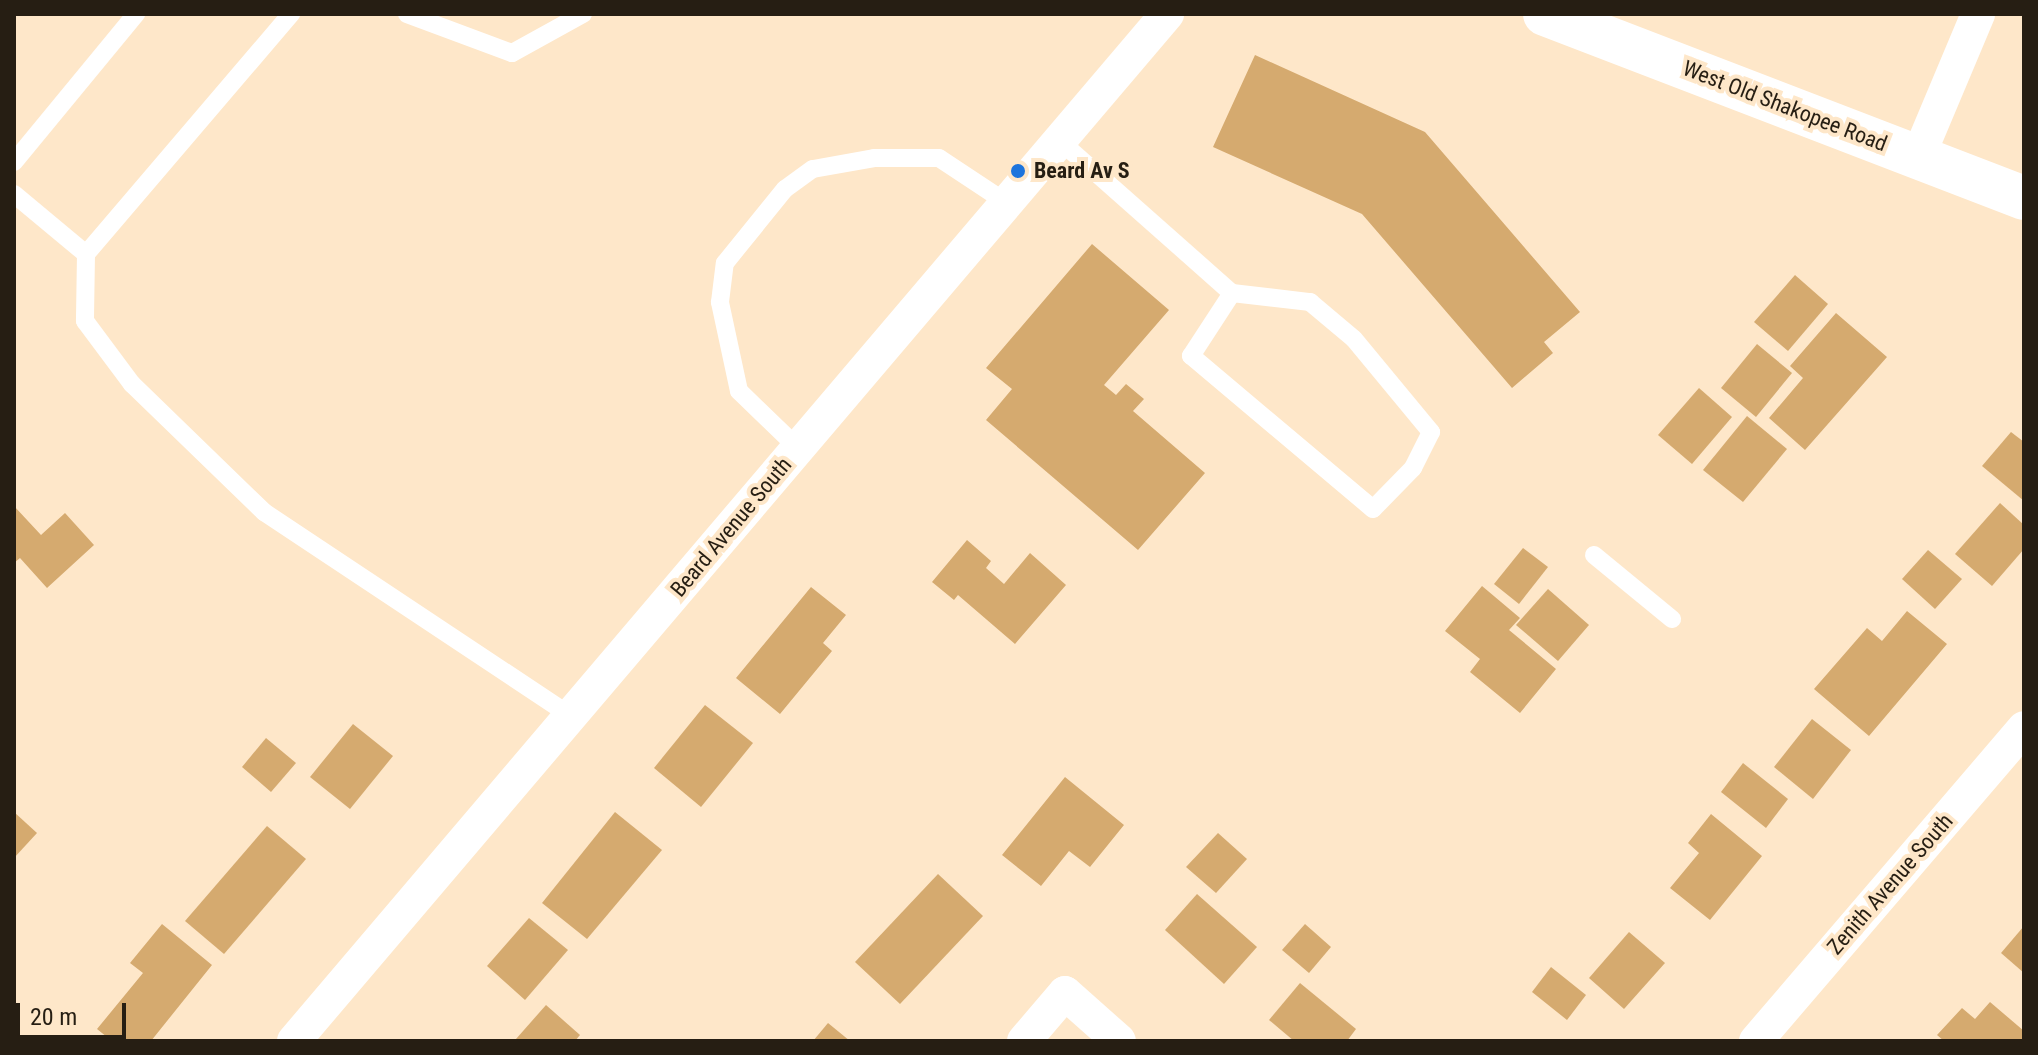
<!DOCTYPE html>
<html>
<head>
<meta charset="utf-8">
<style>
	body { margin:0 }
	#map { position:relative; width:2038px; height:1055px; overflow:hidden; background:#fee7c9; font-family:"Roboto Condensed",sans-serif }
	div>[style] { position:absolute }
	.building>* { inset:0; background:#d5aa6f }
	.service>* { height:18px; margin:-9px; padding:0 9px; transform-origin:9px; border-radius:9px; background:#fff }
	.minor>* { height:34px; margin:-17px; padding:0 17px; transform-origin:17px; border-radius:17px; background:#fff }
	.secondary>* { height:44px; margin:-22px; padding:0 22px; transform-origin:22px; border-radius:22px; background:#fff }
	.dots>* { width:22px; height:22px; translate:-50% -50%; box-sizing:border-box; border:4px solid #fee7c9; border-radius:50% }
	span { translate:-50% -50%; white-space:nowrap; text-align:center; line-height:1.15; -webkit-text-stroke:8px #fee7c9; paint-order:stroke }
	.street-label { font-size:22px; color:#261e13 }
	.poi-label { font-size:22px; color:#261e13; font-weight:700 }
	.left { translate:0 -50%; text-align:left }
	.frame { position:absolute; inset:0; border:16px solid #261e13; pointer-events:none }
	.scale { position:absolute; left:16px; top:1003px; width:110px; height:36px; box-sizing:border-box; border:4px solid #261e13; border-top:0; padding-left:10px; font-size:24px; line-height:28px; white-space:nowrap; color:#261e13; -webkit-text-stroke:6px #fee7c9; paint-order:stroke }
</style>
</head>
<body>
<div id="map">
	<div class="building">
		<div style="clip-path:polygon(1255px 55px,1425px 132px,1580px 312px,1544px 342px,1553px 353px,1512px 388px,1362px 214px,1213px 147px)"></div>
		<div style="clip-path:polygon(1092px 244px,1169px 310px,1104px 385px,1116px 395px,1126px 384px,1144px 399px,1133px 411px,1205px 473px,1138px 550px,986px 420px,1012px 389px,986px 368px)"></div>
		<div style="clip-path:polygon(1795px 275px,1828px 304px,1788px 351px,1754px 322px)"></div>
		<div style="clip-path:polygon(1836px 313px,1887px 357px,1805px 450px,1769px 418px,1803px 378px,1790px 366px)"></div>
		<div style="clip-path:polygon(1757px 344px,1792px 373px,1756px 417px,1721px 388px)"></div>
		<div style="clip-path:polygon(1699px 388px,1732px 417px,1692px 464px,1658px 435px)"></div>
		<div style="clip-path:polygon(1747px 416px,1787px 449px,1743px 502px,1703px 470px)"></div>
		<div style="clip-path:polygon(2011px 432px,2024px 442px,2024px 501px,1982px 466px)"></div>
		<div style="clip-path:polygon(2000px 503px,2024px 525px,2024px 549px,1992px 586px,1955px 554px)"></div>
		<div style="clip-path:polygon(14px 506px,41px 535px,65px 513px,94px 545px,47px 588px,20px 558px,14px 563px)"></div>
		<div style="clip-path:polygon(967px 540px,991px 561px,986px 568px,1004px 584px,1030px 553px,1066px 585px,1015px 644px,958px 595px,954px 600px,932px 582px)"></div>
		<div style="clip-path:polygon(1523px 548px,1548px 567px,1519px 604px,1494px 584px)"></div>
		<div style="clip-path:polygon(1928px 550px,1962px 579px,1935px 609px,1902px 579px)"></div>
		<div style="clip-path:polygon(1482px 586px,1520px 618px,1509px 630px,1556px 669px,1520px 713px,1470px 672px,1480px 659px,1445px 631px)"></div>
		<div style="clip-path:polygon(811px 587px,846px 615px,823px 643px,832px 651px,780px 714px,736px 678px)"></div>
		<div style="clip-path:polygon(1548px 589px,1589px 625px,1558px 661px,1516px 625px)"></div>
		<div style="clip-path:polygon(1907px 611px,1947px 644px,1869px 736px,1814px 689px,1867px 628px,1882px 641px)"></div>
		<div style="clip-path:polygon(705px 705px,753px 743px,701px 807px,654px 768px)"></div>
		<div style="clip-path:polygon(1812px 719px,1851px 750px,1813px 799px,1774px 767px)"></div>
		<div style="clip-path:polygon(353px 724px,393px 756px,350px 809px,310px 777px)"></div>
		<div style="clip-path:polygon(266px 738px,296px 763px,271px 792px,242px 767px)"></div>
		<div style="clip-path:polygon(1743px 763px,1788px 799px,1766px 828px,1721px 792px)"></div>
		<div style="clip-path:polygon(1065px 777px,1124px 825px,1090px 867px,1069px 851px,1041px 886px,1002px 855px)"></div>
		<div style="clip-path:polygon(14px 812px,37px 833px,14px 858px)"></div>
		<div style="clip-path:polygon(615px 812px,662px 850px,587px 939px,542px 903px)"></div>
		<div style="clip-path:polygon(1711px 814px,1762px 856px,1710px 920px,1670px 888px,1699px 853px,1688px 843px)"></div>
		<div style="clip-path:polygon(267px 826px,306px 859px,224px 954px,185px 921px)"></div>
		<div style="clip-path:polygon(1218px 833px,1247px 859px,1216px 893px,1186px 867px)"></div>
		<div style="clip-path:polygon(938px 874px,983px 916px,900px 1004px,855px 962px)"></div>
		<div style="clip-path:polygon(1197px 894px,1257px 947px,1224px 984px,1165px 930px)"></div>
		<div style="clip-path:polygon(529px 918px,568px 950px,525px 1000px,487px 966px)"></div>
		<div style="clip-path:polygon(162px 924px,212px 965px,151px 1041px,112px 1041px,97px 1029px,143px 973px,130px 963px)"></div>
		<div style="clip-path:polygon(1305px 924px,1331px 947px,1309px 973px,1282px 950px)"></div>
		<div style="clip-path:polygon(2024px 926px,2024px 973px,2001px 953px)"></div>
		<div style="clip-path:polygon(1629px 932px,1665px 963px,1624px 1009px,1589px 978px)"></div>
		<div style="clip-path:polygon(1551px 967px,1586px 995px,1567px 1020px,1532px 992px)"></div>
		<div style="clip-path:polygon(1300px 983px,1356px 1029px,1347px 1041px,1294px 1041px,1269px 1020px)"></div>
		<div style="clip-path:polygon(1990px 1002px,2024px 1031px,2024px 1041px,1944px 1041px,1937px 1035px,1962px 1008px,1975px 1019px)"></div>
		<div style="clip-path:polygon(546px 1005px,580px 1035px,575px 1041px,516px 1039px)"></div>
		<div style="clip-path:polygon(828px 1023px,850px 1041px,813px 1041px)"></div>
	</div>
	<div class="service">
		<div style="left:407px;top:14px;width:112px;rotate:20.4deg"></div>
		<div style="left:512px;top:53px;width:81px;rotate:-28.8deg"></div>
		<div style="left:1060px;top:141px;width:230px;rotate:41.5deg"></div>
		<div style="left:1232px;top:293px;width:79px;rotate:6.6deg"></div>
		<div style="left:1310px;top:302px;width:57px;rotate:40.1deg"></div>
		<div style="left:1354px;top:339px;width:121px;rotate:50.4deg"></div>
		<div style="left:1431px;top:432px;width:40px;rotate:116.6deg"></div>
		<div style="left:1413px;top:468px;width:57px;rotate:134.3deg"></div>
		<div style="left:1373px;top:509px;width:238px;rotate:-139.9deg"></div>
		<div style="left:1191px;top:356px;width:75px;rotate:-56.9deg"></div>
		<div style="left:14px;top:162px;width:192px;rotate:-50.5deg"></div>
		<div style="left:14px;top:194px;width:94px;rotate:39.8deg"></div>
		<div style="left:86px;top:254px;width:67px;rotate:90.9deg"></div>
		<div style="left:85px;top:321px;width:79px;rotate:53.3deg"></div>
		<div style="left:132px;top:384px;width:184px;rotate:44.1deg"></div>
		<div style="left:264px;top:512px;width:369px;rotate:33.6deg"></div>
		<div style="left:86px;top:254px;width:316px;rotate:-49.5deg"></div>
		<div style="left:798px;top:448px;width:82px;rotate:-136deg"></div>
		<div style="left:739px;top:391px;width:91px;rotate:-102.1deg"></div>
		<div style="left:720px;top:302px;width:39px;rotate:-83deg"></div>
		<div style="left:725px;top:263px;width:95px;rotate:-51deg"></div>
		<div style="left:785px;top:189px;width:34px;rotate:-36deg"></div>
		<div style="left:813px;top:169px;width:62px;rotate:-10.2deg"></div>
		<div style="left:874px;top:158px;width:65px"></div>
		<div style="left:939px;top:158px;width:82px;rotate:33.5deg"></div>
		<div style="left:1594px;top:555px;width:101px;rotate:39.4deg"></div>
	</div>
	<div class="minor">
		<div style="left:1918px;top:157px;width:155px;rotate:-67.2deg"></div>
		<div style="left:294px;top:1041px;width:1348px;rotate:-49.63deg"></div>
		<div style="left:1024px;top:1041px;width:63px;rotate:-49.5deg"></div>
		<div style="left:1065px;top:993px;width:72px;rotate:41.6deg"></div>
		<div style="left:1756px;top:1041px;width:412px;rotate:-49.4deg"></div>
	</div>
	<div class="secondary">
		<div style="left:1545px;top:14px;width:513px;rotate:21.01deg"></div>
	</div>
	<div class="dots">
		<div style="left:1018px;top:171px;background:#1c74dd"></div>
	</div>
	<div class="street-label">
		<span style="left:1785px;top:106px;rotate:21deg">West Old Shakopee Road</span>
		<span style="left:731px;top:527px;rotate:-50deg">Beard Avenue South</span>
		<span style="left:1890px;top:884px;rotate:-49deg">Zenith Avenue South</span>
	</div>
	<div class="poi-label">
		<span class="left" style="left:1034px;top:171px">Beard Av S</span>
	</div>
	<div class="frame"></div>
	<div class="scale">20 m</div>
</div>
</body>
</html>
